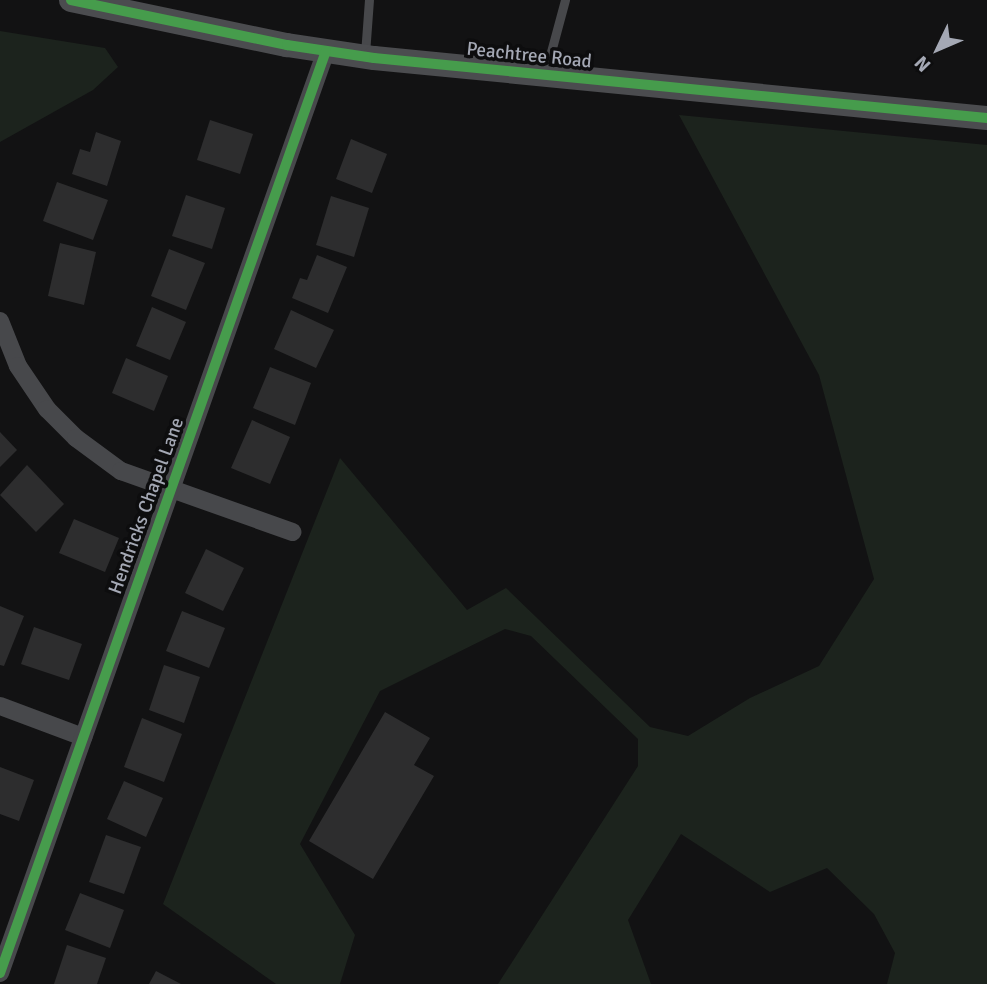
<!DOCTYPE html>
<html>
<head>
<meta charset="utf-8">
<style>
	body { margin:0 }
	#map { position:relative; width:987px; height:984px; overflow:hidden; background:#121213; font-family:Signika,sans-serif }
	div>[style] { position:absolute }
	.green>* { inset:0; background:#1c231d }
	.building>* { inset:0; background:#2d2d2e }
	.lane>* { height:9px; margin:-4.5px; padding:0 4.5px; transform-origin:4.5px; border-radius:4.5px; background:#47484b }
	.street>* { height:18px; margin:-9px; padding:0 9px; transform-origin:9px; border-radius:9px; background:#47484b }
	.secondary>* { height:24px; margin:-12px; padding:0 12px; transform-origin:12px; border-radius:12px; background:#4b4c4f }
	.cycleway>* { height:10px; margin:-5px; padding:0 5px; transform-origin:5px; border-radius:5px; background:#469c4c }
	span { translate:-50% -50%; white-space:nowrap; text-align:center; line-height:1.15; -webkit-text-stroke:7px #0d0d0e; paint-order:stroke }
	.street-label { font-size:19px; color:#a4a8b4 }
	.north { position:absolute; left:903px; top:14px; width:70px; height:70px; -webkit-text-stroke:5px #0d0d0e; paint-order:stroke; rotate:226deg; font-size:19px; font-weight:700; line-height:28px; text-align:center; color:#a4a8b4 }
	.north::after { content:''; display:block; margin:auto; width:24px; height:32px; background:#a4a8b4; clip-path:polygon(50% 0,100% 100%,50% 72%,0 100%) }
</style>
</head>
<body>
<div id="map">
	<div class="green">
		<div style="clip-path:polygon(0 31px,105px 48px,118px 67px,93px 90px,0 142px)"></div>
		<div style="clip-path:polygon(679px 115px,987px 145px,987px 984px,887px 984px,895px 953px,874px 914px,827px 868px,770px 892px,681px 834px,628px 920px,651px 984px,498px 984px,638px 766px,638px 739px,531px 636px,505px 629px,380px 691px,300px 844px,355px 935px,340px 984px,276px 984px,163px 904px,340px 458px,467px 610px,506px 588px,650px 727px,688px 736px,750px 698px,819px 666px,874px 579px,819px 375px)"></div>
	</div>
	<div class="building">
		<div style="clip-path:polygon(210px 120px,253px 134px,240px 174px,197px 160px)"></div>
		<div style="clip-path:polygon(96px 132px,121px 141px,107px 186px,72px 174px,80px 149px,90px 152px)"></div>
		<div style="clip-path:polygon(351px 139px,387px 154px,372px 193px,336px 179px)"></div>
		<div style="clip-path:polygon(57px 182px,108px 200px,93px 240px,43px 221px)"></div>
		<div style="clip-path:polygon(186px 195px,225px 208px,212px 249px,172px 236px)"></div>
		<div style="clip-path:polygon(331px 196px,369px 208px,354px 257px,316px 245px)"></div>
		<div style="clip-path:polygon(60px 243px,96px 252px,84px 305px,48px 296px)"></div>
		<div style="clip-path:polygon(169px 249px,205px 263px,186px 310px,151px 296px)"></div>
		<div style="clip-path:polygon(317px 255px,347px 267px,328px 313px,292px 298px,300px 278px,307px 280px)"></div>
		<div style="clip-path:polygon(152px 307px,186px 322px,170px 360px,136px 346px)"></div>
		<div style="clip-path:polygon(291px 310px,334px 330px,316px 368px,274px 349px)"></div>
		<div style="clip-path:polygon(126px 358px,168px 376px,154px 411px,112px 393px)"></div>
		<div style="clip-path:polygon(270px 367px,311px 383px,295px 425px,253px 408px)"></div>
		<div style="clip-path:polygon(252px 420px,290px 437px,270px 484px,231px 468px)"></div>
		<div style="clip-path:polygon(0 432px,17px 450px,0 467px)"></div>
		<div style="clip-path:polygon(27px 465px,64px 504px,36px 532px,0 495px)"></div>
		<div style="clip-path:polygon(74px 519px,119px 538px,105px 572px,59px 553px)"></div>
		<div style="clip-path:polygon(206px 549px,244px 568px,223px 611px,185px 593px)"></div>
		<div style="clip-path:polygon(0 606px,24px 616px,4px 666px,0 665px)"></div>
		<div style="clip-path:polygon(182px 611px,225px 628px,209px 668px,166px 651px)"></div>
		<div style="clip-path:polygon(34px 627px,82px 644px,69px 680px,21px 664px)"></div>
		<div style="clip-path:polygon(164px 665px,200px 677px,184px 723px,149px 710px)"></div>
		<div style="clip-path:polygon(385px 712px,430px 738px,414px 765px,434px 776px,373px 879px,309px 841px)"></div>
		<div style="clip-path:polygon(142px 718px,182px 734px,164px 782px,124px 767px)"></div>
		<div style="clip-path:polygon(0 767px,34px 780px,19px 821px,0 814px)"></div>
		<div style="clip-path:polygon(124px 781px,163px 798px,146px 837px,107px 819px)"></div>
		<div style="clip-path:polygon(106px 835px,141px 847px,124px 894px,89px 882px)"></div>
		<div style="clip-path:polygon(80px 893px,124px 910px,110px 948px,65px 930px)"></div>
		<div style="clip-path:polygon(67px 945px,106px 958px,97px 984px,54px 984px)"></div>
		<div style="clip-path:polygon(156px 971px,181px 984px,149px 984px)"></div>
	</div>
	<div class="lane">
		<div style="left:365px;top:54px;width:54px;rotate:-85.8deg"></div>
		<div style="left:545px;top:74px;width:77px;rotate:-74.9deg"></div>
	</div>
	<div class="street">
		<div style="left:0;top:321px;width:48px;rotate:68.2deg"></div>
		<div style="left:18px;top:366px;width:52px;rotate:56deg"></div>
		<div style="left:47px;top:409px;width:41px;rotate:45deg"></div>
		<div style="left:76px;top:438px;width:56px;rotate:36.3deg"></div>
		<div style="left:121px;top:471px;width:182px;rotate:19.6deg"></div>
		<div style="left:0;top:706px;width:89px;rotate:20.5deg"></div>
		<div style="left:0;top:973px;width:978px;rotate:-70.53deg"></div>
	</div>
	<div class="secondary">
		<div style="left:71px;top:0;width:221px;rotate:11.8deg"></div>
		<div style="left:287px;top:45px;width:88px;rotate:8.5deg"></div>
		<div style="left:374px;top:58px;width:616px;rotate:5.59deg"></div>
	</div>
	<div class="cycleway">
		<div style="left:71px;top:0;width:221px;rotate:11.8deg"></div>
		<div style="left:287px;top:45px;width:88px;rotate:8.5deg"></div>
		<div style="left:374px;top:58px;width:616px;rotate:5.59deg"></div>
		<div style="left:0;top:973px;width:978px;rotate:-70.53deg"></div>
	</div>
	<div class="street-label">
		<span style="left:529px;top:56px;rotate:6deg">Peachtree Road</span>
		<span style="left:147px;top:506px;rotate:-70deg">Hendricks Chapel Lane</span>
	</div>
	<div class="north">N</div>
</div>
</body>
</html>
